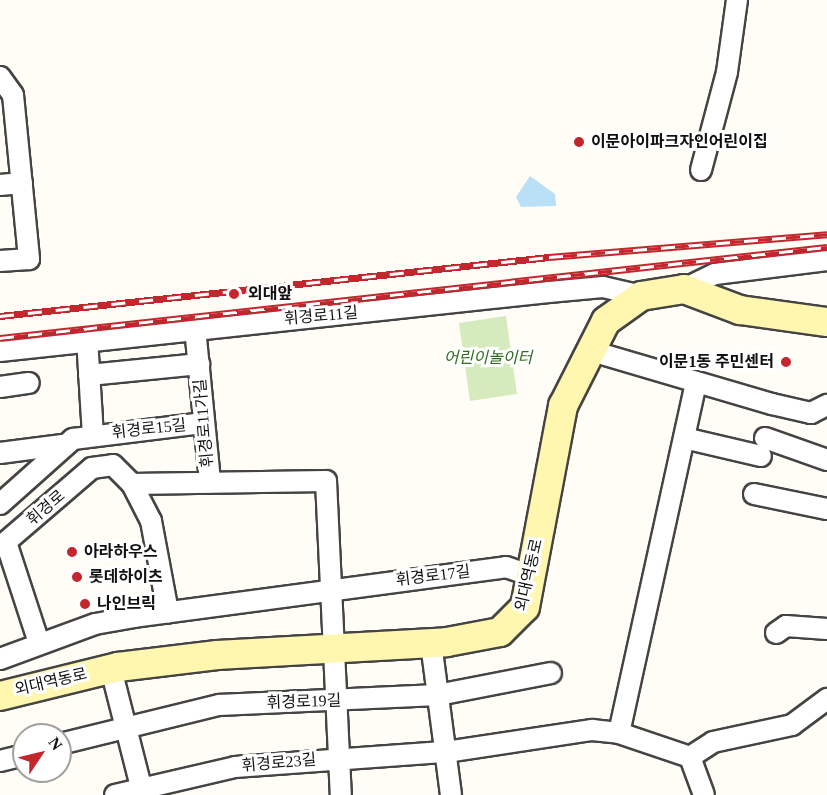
<!DOCTYPE html>
<html>
<head>
<meta charset="utf-8">
<style>
	body { margin:0 }
	#map { position:relative; width:827px; height:795px; overflow:hidden; background:#fffdf5; font-family:"Times New Roman","Noto Sans KR",serif }
	div>[style] { position:absolute }
	.green>* { inset:0; background:#d5ebbd }
	.water>* { inset:0; background:#b9e0f7 }
	.roads { filter:drop-shadow(2px 0 #444) drop-shadow(-2px 0 #444) drop-shadow(0 2px #444) drop-shadow(0 -2px #444) }
	.street>* { height:20px; margin:-10px; padding:0 10px; transform-origin:10px; border-radius:10px; background:#fff }
	.secondary>* { height:28px; margin:-14px; padding:0 14px; transform-origin:14px; border-radius:14px; background:#fff6b0 }
	.rail>* { height:7px; margin-top:-3.5px; transform-origin:0; background:repeating-linear-gradient(90deg,#fff 0 14px,#c4262e 0 28px); box-sizing:border-box; border-block:2px solid #c4262e }
	.dots>* { width:16px; height:16px; translate:-50% -50%; box-sizing:border-box; border:3px solid #fff; border-radius:50% }
	span { translate:-50% -50%; white-space:nowrap; text-align:center; line-height:1.15; -webkit-text-stroke:6px #fff; paint-order:stroke }
	.poi-label { font-size:16px; color:#111; font-weight:700 }
	.left { translate:0 -50%; text-align:left }
	.right { translate:-100% -50%; text-align:right }
	.street-label { font-size:16px; color:#111 }
	.park-label { font-size:16px; color:#2f6b1f; font-style:italic }
	.north { position:absolute; left:12px; top:723px; width:60px; height:60px; box-sizing:border-box; background:#fff; border:2px solid #a0a0a0; border-radius:50%; rotate:55deg; font-size:16px; font-weight:700; line-height:24px; text-align:center; color:#111 }
	.north::after { content:''; display:block; margin:auto; width:21px; height:27px; background:#c4262e; clip-path:polygon(50% 0,100% 100%,50% 72%,0 100%) }
</style>
</head>
<body>
<div id="map">
	<div class="green">
		<div style="clip-path:polygon(506px 316px,517px 394px,470px 401px,459px 323px)"></div>
	</div>
	<div class="water">
		<div style="clip-path:polygon(530px 176px,555px 194px,556px 206px,521px 207px,516px 197px)"></div>
	</div>
	<div class="roads">
		<div class="street">
			<div style="left:0;top:77px;width:22px;rotate:54deg"></div>
			<div style="left:13px;top:95px;width:165px;rotate:84.4deg"></div>
			<div style="left:29px;top:259px;width:29px;rotate:176deg"></div>
			<div style="left:701px;top:170px;width:101px;rotate:-75.1deg"></div>
			<div style="left:727px;top:72px;width:73px;rotate:-82.1deg"></div>
			<div style="left:0;top:185px;width:22px;rotate:-5deg"></div>
			<div style="left:684px;top:289px;width:34px;rotate:-26deg"></div>
			<div style="left:715px;top:274px;width:113px;rotate:-7.1deg"></div>
			<div style="left:195px;top:328px;width:155px;rotate:84.4deg"></div>
			<div style="left:87px;top:338px;width:97px;rotate:86.5deg"></div>
			<div style="left:588px;top:350px;width:192px;rotate:16.4deg"></div>
			<div style="left:772px;top:404px;width:40px;rotate:13deg"></div>
			<div style="left:811px;top:413px;width:18px;rotate:-27deg"></div>
			<div style="left:0;top:351px;width:552px;rotate:-6.13deg"></div>
			<div style="left:549px;top:292px;width:54px;rotate:-5.3deg"></div>
			<div style="left:603px;top:287px;width:39px;rotate:13deg"></div>
			<div style="left:89px;top:375px;width:111px;rotate:-5.7deg"></div>
			<div style="left:0;top:387px;width:29px;rotate:-8deg"></div>
			<div style="left:684px;top:438px;width:79px;rotate:13.2deg"></div>
			<div style="left:765px;top:438px;width:66px;rotate:19.5deg"></div>
			<div style="left:0;top:453px;width:63px;rotate:-7.4deg"></div>
			<div style="left:132px;top:484px;width:194px;rotate:-0.9deg"></div>
			<div style="left:326px;top:481px;width:314px;rotate:87.3deg"></div>
			<div style="left:754px;top:494px;width:75px;rotate:11.6deg"></div>
			<div style="left:0;top:504px;width:98px;rotate:-41.7deg"></div>
			<div style="left:73px;top:439px;width:132px;rotate:-7deg"></div>
			<div style="left:6px;top:542px;width:106px;rotate:71.9deg"></div>
			<div style="left:0;top:547px;width:121px;rotate:-40.7deg"></div>
			<div style="left:92px;top:468px;width:21px;rotate:-8deg"></div>
			<div style="left:113px;top:465px;width:27px;rotate:45deg"></div>
			<div style="left:132px;top:484px;width:42px;rotate:62.8deg"></div>
			<div style="left:151px;top:521px;width:93px;rotate:79.4deg"></div>
			<div style="left:776px;top:633px;width:12px;rotate:-35deg"></div>
			<div style="left:786px;top:626px;width:41px;rotate:4.2deg"></div>
			<div style="left:431px;top:643px;width:153px;rotate:82.5deg"></div>
			<div style="left:0;top:659px;width:101px;rotate:-20.2deg"></div>
			<div style="left:95px;top:624px;width:39px;rotate:-10deg"></div>
			<div style="left:133px;top:617px;width:376px;rotate:-7.6deg"></div>
			<div style="left:506px;top:567px;width:28px;rotate:19deg"></div>
			<div style="left:111px;top:669px;width:130px;rotate:75.7deg"></div>
			<div style="left:619px;top:733px;width:357px;rotate:-77.6deg"></div>
			<div style="left:60px;top:744px;width:164px;rotate:-13.8deg"></div>
			<div style="left:219px;top:705px;width:219px;rotate:-2.6deg"></div>
			<div style="left:438px;top:695px;width:115px;rotate:-11deg"></div>
			<div style="left:690px;top:757px;width:27px;rotate:-33deg"></div>
			<div style="left:713px;top:742px;width:81px;rotate:-12.1deg"></div>
			<div style="left:792px;top:725px;width:44px;rotate:-36.6deg"></div>
			<div style="left:690px;top:757px;width:40px;rotate:69.8deg"></div>
			<div style="left:0;top:761px;width:25px;rotate:-14deg"></div>
			<div style="left:115px;top:795px;width:123px;rotate:-13.1deg"></div>
			<div style="left:235px;top:767px;width:212px;rotate:-4.1deg"></div>
			<div style="left:446px;top:752px;width:148px;rotate:-8.6deg"></div>
			<div style="left:592px;top:730px;width:27px;rotate:6deg"></div>
			<div style="left:619px;top:733px;width:75px;rotate:18.7deg"></div>
		</div>
		<div class="secondary">
			<div style="left:0;top:696px;width:122px;rotate:-13.8deg"></div>
			<div style="left:118px;top:667px;width:100px;rotate:-6.9deg"></div>
			<div style="left:217px;top:655px;width:230px;rotate:-3.2deg"></div>
			<div style="left:447px;top:642px;width:54px;rotate:-10.7deg"></div>
			<div style="left:500px;top:632px;width:35px;rotate:-45deg"></div>
			<div style="left:525px;top:607px;width:205px;rotate:-79.3deg"></div>
			<div style="left:563px;top:406px;width:95px;rotate:-63.2deg"></div>
			<div style="left:606px;top:321px;width:43px;rotate:-35.5deg"></div>
			<div style="left:641px;top:296px;width:44px;rotate:-9.2deg"></div>
			<div style="left:684px;top:289px;width:60px;rotate:20.6deg"></div>
			<div style="left:740px;top:310px;width:88px;rotate:7.9deg"></div>
		</div>
	</div>
	<div class="rail">
		<div style="left:0;top:316px;width:552px;rotate:-6.13deg"></div>
		<div style="left:549px;top:257px;width:279px;rotate:-4.7deg"></div>
		<div style="left:0;top:338px;width:832px;rotate:-6.28deg"></div>
	</div>
	<div class="dots">
		<div style="left:579px;top:142px;background:#c4262e"></div>
		<div style="left:234px;top:294px;background:#c4262e"></div>
		<div style="left:786px;top:362px;background:#c4262e"></div>
		<div style="left:72px;top:552px;background:#c4262e"></div>
		<div style="left:77px;top:577px;background:#c4262e"></div>
		<div style="left:85px;top:604px;background:#c4262e"></div>
	</div>
	<div class="poi-label">
		<span class="left" style="left:591px;top:142px">이문아이파크자인어린이집</span>
		<span class="left" style="left:248px;top:294px">외대앞</span>
		<span class="right" style="left:774px;top:362px">이문1동 주민센터</span>
		<span class="left" style="left:84px;top:552px">아라하우스</span>
		<span class="left" style="left:89px;top:577px">롯데하이츠</span>
		<span class="left" style="left:97px;top:604px">나인브릭</span>
	</div>
	<div class="street-label">
		<span style="left:321px;top:316px;rotate:-5deg">휘경로11길</span>
		<span style="left:204px;top:423px;rotate:-95deg">휘경로11가길</span>
		<span style="left:149px;top:429px;rotate:-6deg">휘경로15길</span>
		<span style="left:46px;top:508px;rotate:-41deg">휘경로</span>
		<span style="left:529px;top:575px;rotate:-77deg">외대역동로</span>
		<span style="left:433px;top:576px;rotate:-7deg">휘경로17길</span>
		<span style="left:51px;top:682px;rotate:-13deg">외대역동로</span>
		<span style="left:304px;top:702px;rotate:-2deg">휘경로19길</span>
		<span style="left:279px;top:763px;rotate:-5deg">휘경로23길</span>
	</div>
	<div class="park-label">
		<span style="left:488px;top:358px">어린이놀이터</span>
	</div>
	<div class="north">N</div>
</div>
</body>
</html>
